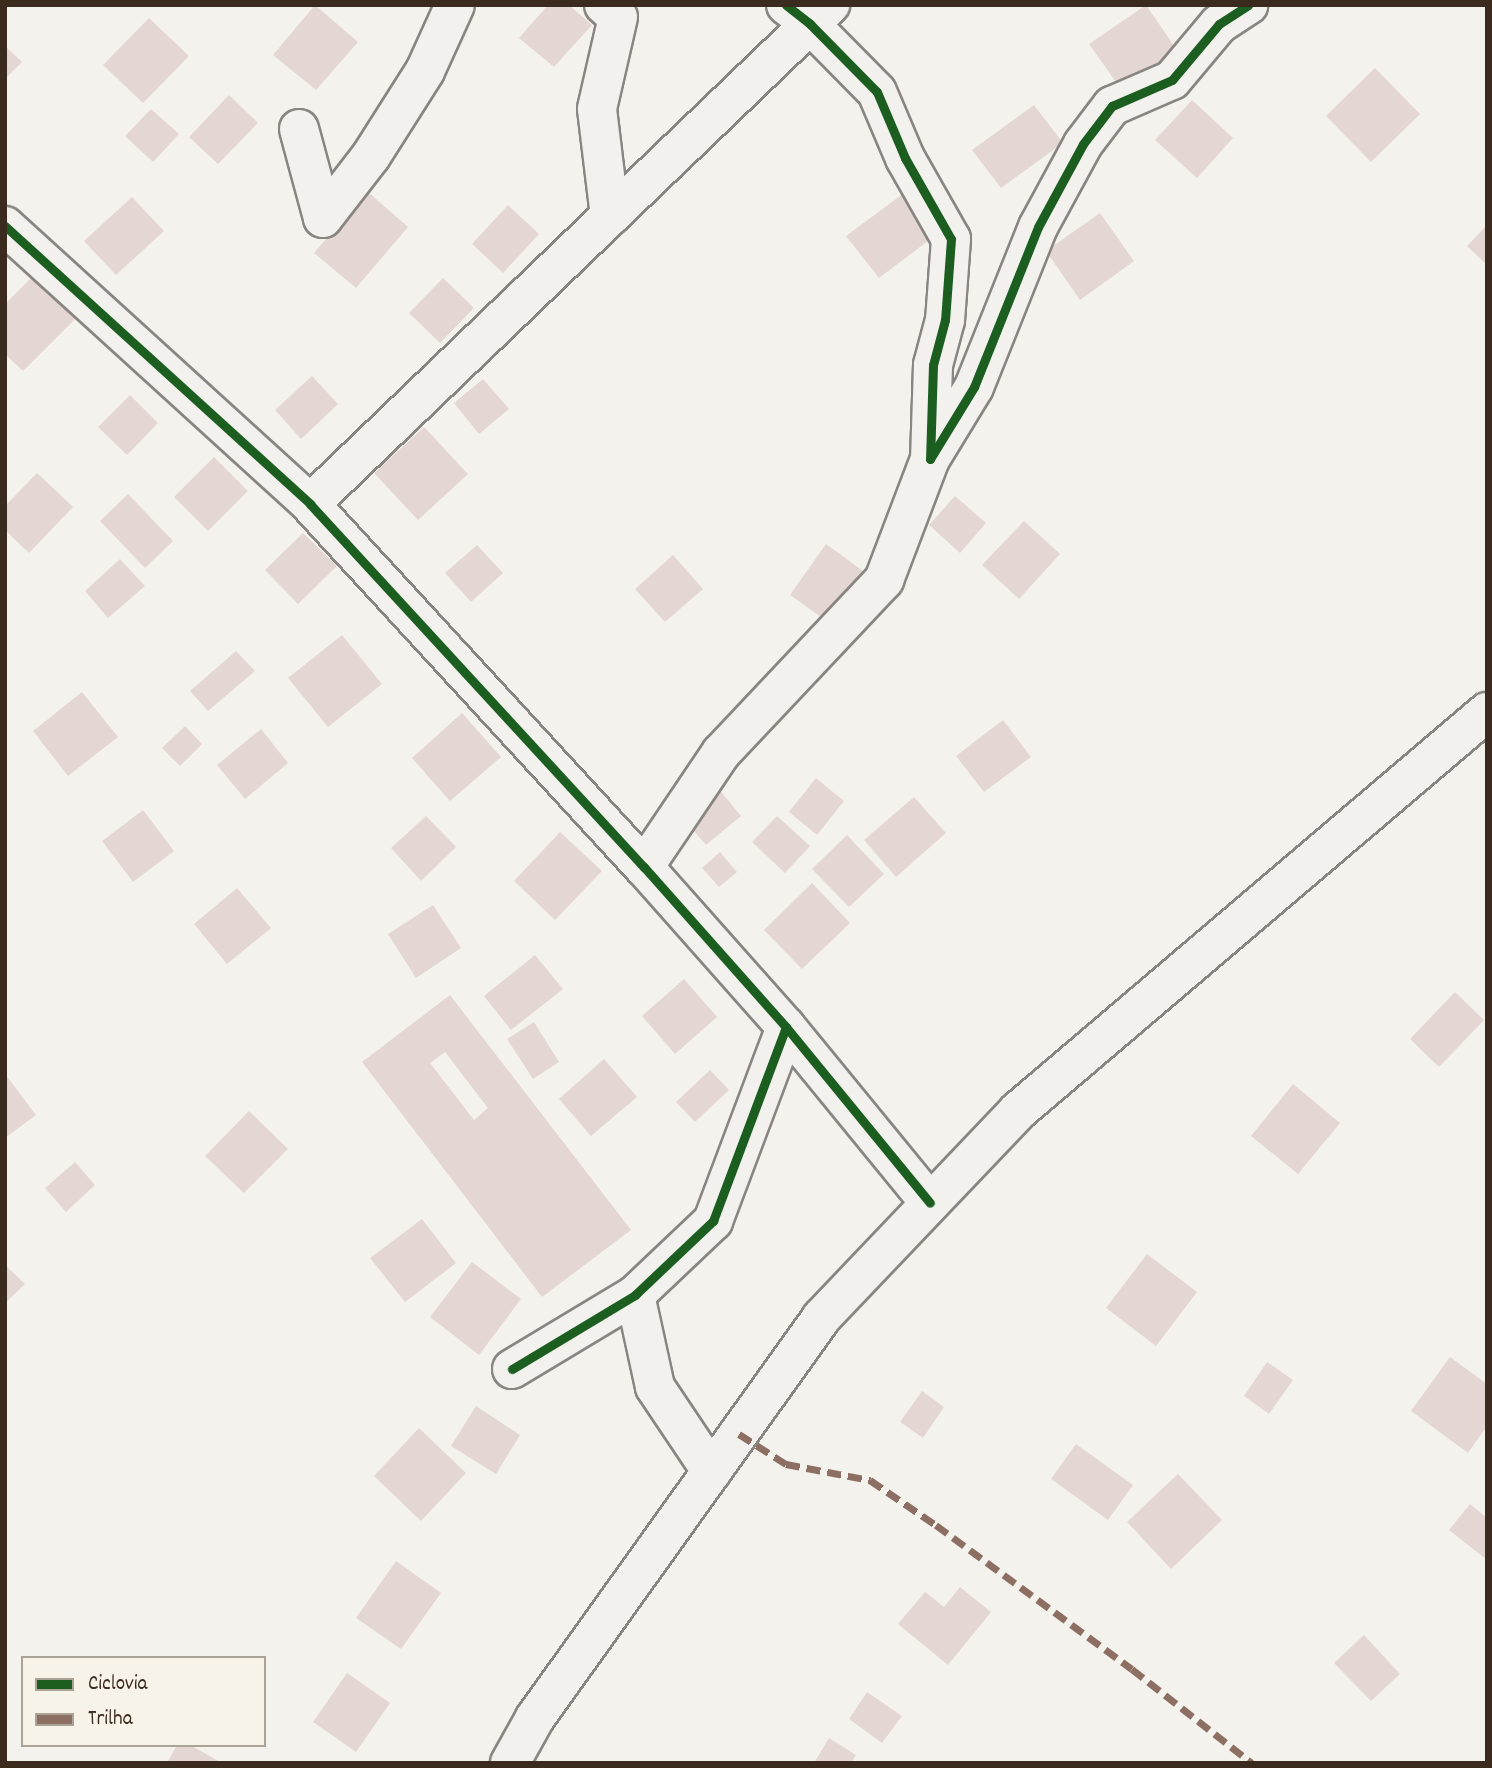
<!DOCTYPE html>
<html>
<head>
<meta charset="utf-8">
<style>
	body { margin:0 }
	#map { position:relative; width:1492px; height:1768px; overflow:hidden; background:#f4f2ec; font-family:Dekko,sans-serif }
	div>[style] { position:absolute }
	.building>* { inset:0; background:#e4d7d3 }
	.roads { filter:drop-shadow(2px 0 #898580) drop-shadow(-2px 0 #898580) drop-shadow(0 2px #898580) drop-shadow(0 -2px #898580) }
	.minor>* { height:38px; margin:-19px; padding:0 19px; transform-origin:19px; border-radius:19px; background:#f2f1ed }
	.trunk>* { height:38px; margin:-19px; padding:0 19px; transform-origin:19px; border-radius:19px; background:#f2f1ed }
	.quiet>* { height:7px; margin-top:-3.5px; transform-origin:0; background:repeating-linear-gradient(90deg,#8d6e63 0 14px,transparent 0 21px) }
	.cycleway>* { height:9px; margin:-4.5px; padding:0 4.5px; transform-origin:4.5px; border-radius:4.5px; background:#1b5e20 }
	span { translate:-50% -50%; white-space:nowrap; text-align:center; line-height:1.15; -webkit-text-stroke:5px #f7f3e8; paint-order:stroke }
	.frame { position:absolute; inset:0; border:7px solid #3b2a1e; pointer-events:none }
	.legend { position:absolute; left:21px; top:1656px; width:245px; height:91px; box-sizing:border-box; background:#f7f3e8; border:2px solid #aca397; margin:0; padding:9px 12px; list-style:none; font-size:21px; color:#3b2a1e }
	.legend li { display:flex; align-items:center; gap:14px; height:35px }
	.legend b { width:35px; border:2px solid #aca397 }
</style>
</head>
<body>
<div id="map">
	<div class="building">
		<div style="clip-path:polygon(315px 5px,358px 42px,316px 90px,273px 55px)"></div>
		<div style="clip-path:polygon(548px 5px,569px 5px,592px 25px,554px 67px,519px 38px)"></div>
		<div style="clip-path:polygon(1146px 5px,1179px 53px,1123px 92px,1089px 44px)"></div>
		<div style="clip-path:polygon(149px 18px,189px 56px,143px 103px,103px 65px)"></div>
		<div style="clip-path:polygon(5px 46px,22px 62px,5px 79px)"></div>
		<div style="clip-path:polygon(1375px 68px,1420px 114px,1371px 162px,1326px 116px)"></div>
		<div style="clip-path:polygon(229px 95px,258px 123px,218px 164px,189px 137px)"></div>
		<div style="clip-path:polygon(1192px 100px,1233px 138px,1197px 178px,1155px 140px)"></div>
		<div style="clip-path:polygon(1034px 105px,1063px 143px,1001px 188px,972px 150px)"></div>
		<div style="clip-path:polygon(151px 109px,179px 134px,153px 162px,125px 136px)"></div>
		<div style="clip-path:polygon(367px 191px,408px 227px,356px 288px,314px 253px)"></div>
		<div style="clip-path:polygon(904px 193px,936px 235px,879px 278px,846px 236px)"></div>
		<div style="clip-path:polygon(132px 197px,164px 231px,116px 275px,84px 241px)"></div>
		<div style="clip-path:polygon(508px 205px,539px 234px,503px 273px,472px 244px)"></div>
		<div style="clip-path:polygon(1100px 213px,1134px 261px,1080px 300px,1046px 251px)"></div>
		<div style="clip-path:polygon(1487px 225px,1487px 265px,1467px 246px)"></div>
		<div style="clip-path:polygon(32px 277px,75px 319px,23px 371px,5px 354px,5px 304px)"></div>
		<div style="clip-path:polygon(443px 278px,474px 308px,440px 343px,409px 313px)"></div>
		<div style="clip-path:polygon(312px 376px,338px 404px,301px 439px,275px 410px)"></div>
		<div style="clip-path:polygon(483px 379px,509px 409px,479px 434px,454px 403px)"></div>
		<div style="clip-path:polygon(130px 395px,158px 423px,127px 455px,98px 427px)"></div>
		<div style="clip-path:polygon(424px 427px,468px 474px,418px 520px,374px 473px)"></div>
		<div style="clip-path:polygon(214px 457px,248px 491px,208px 531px,174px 497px)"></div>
		<div style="clip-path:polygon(37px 473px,73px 507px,29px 553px,5px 530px,5px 506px)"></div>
		<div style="clip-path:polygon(128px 494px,173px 541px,145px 568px,100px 521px)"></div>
		<div style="clip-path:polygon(955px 496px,986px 523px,960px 553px,929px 525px)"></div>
		<div style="clip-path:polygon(1024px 521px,1060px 554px,1019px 599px,982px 565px)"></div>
		<div style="clip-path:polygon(303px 533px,337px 566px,298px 604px,265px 570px)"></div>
		<div style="clip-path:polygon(826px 544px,866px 573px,831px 624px,790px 595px)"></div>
		<div style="clip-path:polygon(477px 545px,503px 573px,471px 602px,445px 573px)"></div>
		<div style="clip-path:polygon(673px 555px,703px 589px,665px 622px,635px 589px)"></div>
		<div style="clip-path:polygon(120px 559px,145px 586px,108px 618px,85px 591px)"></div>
		<div style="clip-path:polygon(342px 635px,382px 684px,328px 727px,288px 678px)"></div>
		<div style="clip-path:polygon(236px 651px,255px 671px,208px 711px,190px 691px)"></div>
		<div style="clip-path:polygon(82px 692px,118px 737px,68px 776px,33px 731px)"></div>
		<div style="clip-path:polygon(462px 713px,501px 757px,450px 801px,412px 758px)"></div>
		<div style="clip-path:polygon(1003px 720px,1031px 757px,984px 792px,956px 756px)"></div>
		<div style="clip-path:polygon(185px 726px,202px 744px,180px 766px,162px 748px)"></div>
		<div style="clip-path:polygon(261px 729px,288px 763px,245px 799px,217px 765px)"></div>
		<div style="clip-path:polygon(816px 778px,844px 801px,817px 835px,789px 812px)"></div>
		<div style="clip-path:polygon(718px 788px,741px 816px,706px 845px,682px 817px)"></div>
		<div style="clip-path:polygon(914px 797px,946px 833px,896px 877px,864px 840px)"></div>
		<div style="clip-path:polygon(143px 810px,174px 851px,133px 882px,102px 841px)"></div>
		<div style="clip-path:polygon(426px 816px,456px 847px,421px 881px,391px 848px)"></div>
		<div style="clip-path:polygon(777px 816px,810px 846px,785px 873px,752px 842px)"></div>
		<div style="clip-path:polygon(560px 832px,602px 871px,555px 920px,514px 881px)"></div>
		<div style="clip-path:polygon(847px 835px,884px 874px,849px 907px,812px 869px)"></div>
		<div style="clip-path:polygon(720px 852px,737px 872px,719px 887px,702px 868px)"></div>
		<div style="clip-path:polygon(812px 883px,850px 923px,802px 969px,764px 930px)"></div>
		<div style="clip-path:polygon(237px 888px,271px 928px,227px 964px,194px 924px)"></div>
		<div style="clip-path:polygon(433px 905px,461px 948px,416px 978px,388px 934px)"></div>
		<div style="clip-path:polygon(535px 955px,563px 989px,511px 1030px,484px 996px)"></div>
		<div style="clip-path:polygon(684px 979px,717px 1017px,675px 1054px,642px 1016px)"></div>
		<div style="clip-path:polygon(1455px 992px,1484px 1020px,1439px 1067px,1410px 1039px)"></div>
		<div style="clip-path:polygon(evenodd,450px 995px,631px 1230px,542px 1297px,362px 1062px,450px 995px,445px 1052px,488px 1108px,474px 1120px,430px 1063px,445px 1052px)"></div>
		<div style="clip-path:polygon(534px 1022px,559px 1062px,533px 1079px,507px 1039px)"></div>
		<div style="clip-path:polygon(604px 1059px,637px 1097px,591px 1136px,559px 1099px)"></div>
		<div style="clip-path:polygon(710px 1070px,729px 1090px,695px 1122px,676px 1102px)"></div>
		<div style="clip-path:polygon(5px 1074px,36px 1115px,5px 1138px)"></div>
		<div style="clip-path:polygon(1293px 1084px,1340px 1123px,1298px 1174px,1251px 1136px)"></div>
		<div style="clip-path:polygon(249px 1111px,288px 1149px,244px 1193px,205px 1156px)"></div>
		<div style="clip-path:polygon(75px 1162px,95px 1185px,66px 1212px,45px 1188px)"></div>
		<div style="clip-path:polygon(422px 1219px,456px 1263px,405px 1302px,370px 1258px)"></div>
		<div style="clip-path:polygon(1147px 1254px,1197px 1292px,1156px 1346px,1106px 1308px)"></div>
		<div style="clip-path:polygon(472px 1262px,521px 1299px,479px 1355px,430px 1317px)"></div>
		<div style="clip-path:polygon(5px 1265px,25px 1284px,5px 1303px)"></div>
		<div style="clip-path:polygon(1450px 1357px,1487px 1384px,1487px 1426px,1468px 1453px,1411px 1411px)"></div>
		<div style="clip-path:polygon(1267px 1362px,1293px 1380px,1269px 1414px,1244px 1396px)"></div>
		<div style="clip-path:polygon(922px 1391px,944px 1407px,923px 1438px,900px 1422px)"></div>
		<div style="clip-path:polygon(476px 1406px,520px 1435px,496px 1474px,451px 1446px)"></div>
		<div style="clip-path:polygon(419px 1428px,466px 1473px,421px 1521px,374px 1476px)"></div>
		<div style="clip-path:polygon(1076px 1444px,1133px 1485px,1108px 1520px,1051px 1479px)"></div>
		<div style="clip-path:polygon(1178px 1474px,1222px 1520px,1171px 1569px,1127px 1522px)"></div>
		<div style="clip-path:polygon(1470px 1504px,1487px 1518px,1487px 1560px,1449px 1530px)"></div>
		<div style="clip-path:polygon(396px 1561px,441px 1593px,401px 1649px,356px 1618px)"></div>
		<div style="clip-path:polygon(960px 1587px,991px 1612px,948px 1665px,898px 1624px,925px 1592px,944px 1607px)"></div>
		<div style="clip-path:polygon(1364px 1635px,1400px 1674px,1371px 1701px,1334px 1663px)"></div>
		<div style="clip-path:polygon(347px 1673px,390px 1703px,356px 1752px,313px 1722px)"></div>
		<div style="clip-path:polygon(867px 1692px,902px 1716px,882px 1743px,849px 1719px)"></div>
		<div style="clip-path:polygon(829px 1738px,856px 1755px,851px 1763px,814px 1763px)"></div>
		<div style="clip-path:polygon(177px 1745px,190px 1745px,222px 1763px,167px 1763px)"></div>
	</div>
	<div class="roads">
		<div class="minor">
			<div style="left:604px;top:5px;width:18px;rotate:41deg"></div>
			<div style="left:618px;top:17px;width:94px;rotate:102.9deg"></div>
			<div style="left:597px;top:109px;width:108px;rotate:83.1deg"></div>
			<div style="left:786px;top:5px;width:31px;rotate:38deg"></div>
			<div style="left:810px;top:24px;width:95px;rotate:45.4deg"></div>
			<div style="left:877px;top:92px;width:72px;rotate:67deg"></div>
			<div style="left:905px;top:158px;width:93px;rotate:60.4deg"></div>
			<div style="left:951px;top:239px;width:81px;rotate:94.2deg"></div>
			<div style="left:945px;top:320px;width:47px;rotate:104.9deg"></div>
			<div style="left:933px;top:365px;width:94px;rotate:91.8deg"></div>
			<div style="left:930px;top:459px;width:84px;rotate:-58.6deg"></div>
			<div style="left:974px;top:387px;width:172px;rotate:-68.2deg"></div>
			<div style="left:1038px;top:227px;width:94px;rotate:-61.5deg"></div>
			<div style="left:1083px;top:144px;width:48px;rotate:-52.7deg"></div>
			<div style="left:1112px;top:106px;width:65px;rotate:-23.4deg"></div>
			<div style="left:1172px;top:80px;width:73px;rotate:-50deg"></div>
			<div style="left:1219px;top:24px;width:35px;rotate:-33deg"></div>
			<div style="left:299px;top:129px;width:92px;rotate:74.9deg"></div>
			<div style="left:323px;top:218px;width:78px;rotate:-52.3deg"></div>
			<div style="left:371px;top:156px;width:101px;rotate:-57.6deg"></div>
			<div style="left:425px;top:71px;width:72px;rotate:-65.6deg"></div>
			<div style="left:5px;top:226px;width:413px;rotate:42.3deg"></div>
			<div style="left:310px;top:504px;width:493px;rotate:47.4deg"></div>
			<div style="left:644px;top:867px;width:214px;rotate:48.4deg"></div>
			<div style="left:786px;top:1027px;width:227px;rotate:50.7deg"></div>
			<div style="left:310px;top:504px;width:721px;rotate:-43.82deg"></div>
			<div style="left:644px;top:867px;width:138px;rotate:-56deg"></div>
			<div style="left:721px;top:753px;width:238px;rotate:-46.7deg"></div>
			<div style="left:884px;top:580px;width:129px;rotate:-69.2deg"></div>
			<div style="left:635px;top:1295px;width:94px;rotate:77.7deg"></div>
			<div style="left:655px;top:1387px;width:102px;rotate:56.2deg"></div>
			<div style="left:512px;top:1369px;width:144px;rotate:-31deg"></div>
			<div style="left:635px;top:1295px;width:108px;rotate:-43.5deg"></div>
			<div style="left:713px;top:1221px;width:207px;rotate:-69.4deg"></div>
		</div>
		<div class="trunk">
			<div style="left:510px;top:1763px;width:51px;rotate:-60.9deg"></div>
			<div style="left:535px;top:1718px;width:492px;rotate:-54.4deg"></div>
			<div style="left:821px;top:1318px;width:286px;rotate:-46.4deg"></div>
			<div style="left:1018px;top:1111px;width:616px;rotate:-40.39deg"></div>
		</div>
	</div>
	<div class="quiet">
		<div style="left:739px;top:1434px;width:56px;rotate:32.6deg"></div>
		<div style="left:786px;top:1464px;width:86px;rotate:10.8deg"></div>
		<div style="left:870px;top:1480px;width:80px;rotate:34.3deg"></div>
		<div style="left:936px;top:1525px;width:243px;rotate:36.3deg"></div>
		<div style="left:1132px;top:1669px;width:152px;rotate:38.1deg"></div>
	</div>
	<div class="cycleway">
		<div style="left:786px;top:5px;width:31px;rotate:38deg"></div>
		<div style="left:810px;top:24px;width:95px;rotate:45.4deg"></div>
		<div style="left:877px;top:92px;width:72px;rotate:67deg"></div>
		<div style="left:905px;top:158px;width:93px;rotate:60.4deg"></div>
		<div style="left:951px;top:239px;width:81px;rotate:94.2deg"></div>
		<div style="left:945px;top:320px;width:47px;rotate:104.9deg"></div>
		<div style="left:933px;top:365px;width:94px;rotate:91.8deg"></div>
		<div style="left:930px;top:459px;width:84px;rotate:-58.6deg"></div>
		<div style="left:974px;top:387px;width:172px;rotate:-68.2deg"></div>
		<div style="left:1038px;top:227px;width:94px;rotate:-61.5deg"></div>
		<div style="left:1083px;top:144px;width:48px;rotate:-52.7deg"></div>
		<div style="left:1112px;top:106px;width:65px;rotate:-23.4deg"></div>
		<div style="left:1172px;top:80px;width:73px;rotate:-50deg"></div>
		<div style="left:1219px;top:24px;width:35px;rotate:-33deg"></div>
		<div style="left:5px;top:226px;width:413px;rotate:42.3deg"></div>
		<div style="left:310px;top:504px;width:493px;rotate:47.4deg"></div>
		<div style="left:644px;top:867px;width:214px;rotate:48.4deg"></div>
		<div style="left:786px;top:1027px;width:227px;rotate:50.7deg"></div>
		<div style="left:512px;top:1369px;width:144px;rotate:-31deg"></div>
		<div style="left:635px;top:1295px;width:108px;rotate:-43.5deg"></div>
		<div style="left:713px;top:1221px;width:207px;rotate:-69.4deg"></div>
	</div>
	<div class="frame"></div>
	<ul class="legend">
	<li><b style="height:9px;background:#1b5e20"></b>Ciclovia</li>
	<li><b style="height:9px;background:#8d6e63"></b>Trilha</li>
	</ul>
</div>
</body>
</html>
